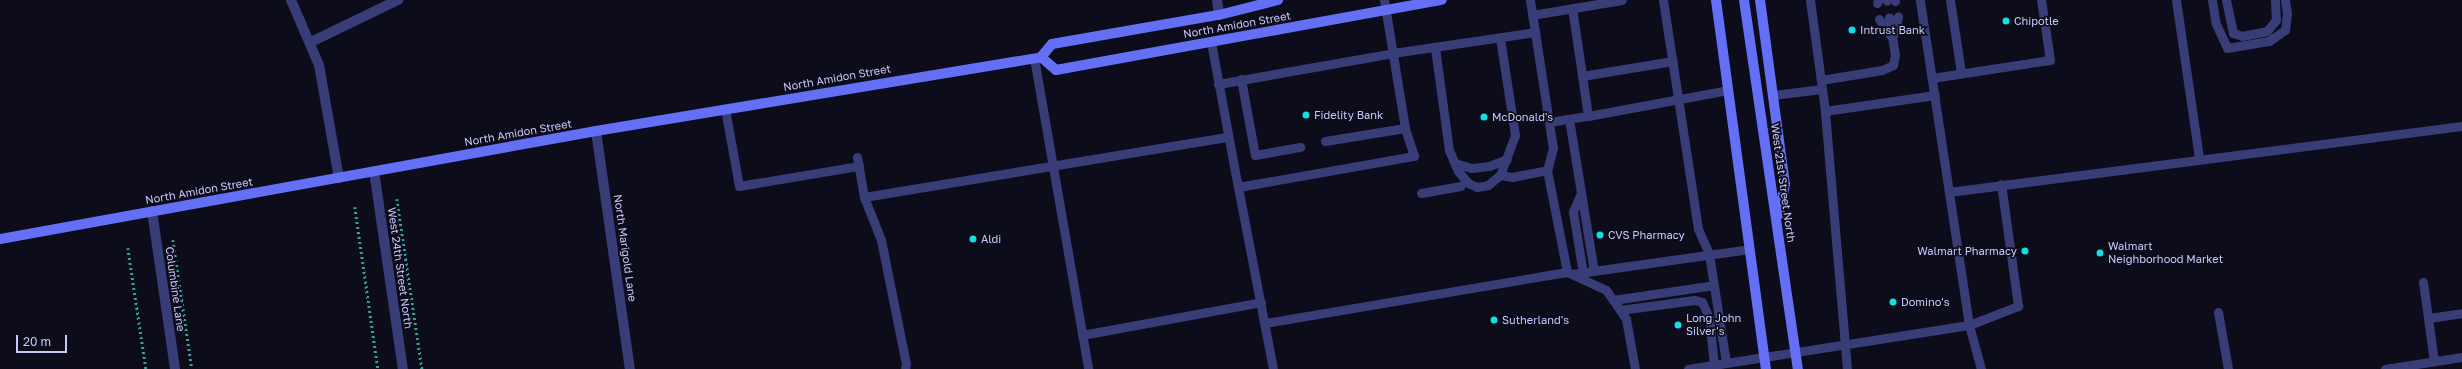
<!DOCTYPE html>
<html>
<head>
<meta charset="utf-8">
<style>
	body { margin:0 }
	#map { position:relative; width:2462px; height:369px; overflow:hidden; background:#0d0c1b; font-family:"Golos Text",sans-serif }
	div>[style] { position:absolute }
	.path>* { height:2.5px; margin-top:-1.25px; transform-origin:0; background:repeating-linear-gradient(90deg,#33a594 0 2px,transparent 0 5px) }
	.lane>* { height:9px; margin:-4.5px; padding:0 4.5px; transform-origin:4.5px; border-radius:4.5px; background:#393d77 }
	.street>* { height:10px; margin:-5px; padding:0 5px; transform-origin:5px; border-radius:5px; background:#393d77 }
	.secondary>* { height:10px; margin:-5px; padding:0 5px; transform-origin:5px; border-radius:5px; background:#656ff6 }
	.dots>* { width:11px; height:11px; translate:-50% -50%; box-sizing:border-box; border:2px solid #0d0c1b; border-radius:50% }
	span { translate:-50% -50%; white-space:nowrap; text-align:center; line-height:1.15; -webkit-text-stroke:3.5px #0d0c1b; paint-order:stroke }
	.poi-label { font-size:11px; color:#c9c8fc }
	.left { translate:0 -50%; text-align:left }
	.right { translate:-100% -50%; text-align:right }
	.street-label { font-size:11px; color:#c9c8fc }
	.scale { position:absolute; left:16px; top:335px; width:51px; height:18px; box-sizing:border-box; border:2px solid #c9c8fc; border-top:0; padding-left:5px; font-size:12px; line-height:14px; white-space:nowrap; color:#c9c8fc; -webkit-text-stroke:3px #0d0c1b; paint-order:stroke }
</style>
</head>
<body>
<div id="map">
	<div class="path">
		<div style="left:397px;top:199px;width:172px;rotate:81.6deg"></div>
		<div style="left:355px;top:207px;width:164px;rotate:81.9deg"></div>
		<div style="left:173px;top:240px;width:130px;rotate:81.6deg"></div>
		<div style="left:128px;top:248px;width:122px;rotate:81.5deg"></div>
	</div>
	<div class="lane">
		<div style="left:1530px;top:0;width:150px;rotate:81.2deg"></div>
		<div style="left:1553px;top:148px;width:23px;rotate:105deg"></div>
		<div style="left:1547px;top:170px;width:104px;rotate:78.9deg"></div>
		<div style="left:1567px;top:272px;width:43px;rotate:24.8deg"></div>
		<div style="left:1606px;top:290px;width:24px;rotate:55deg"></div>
		<div style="left:1620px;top:310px;width:11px;rotate:56deg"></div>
		<div style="left:1626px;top:319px;width:51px;rotate:79.8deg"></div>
		<div style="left:1663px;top:0;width:232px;rotate:81.3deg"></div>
		<div style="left:1698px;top:229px;width:27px;rotate:66deg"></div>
		<div style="left:1709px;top:254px;width:110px;rotate:81.1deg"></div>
		<div style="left:1810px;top:0;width:112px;rotate:82.3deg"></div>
		<div style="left:1886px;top:0;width:1px;rotate:45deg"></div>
		<div style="left:1895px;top:0;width:1px;rotate:90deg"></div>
		<div style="left:1950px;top:0;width:74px;rotate:81.4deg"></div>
		<div style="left:2176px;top:0;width:160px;rotate:81.7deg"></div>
		<div style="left:2212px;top:0;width:24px;rotate:81deg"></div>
		<div style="left:2216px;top:24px;width:26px;rotate:65deg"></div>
		<div style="left:2227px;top:48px;width:43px;rotate:-9.5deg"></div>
		<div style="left:2269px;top:41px;width:19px;rotate:-35deg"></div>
		<div style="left:2285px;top:30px;width:17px;rotate:-83deg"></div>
		<div style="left:2287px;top:13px;width:13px;rotate:-99deg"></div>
		<div style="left:2226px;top:0;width:34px;rotate:78deg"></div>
		<div style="left:2233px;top:33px;width:9px;rotate:18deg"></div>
		<div style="left:2242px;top:36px;width:25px;rotate:-11deg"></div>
		<div style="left:2267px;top:31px;width:14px;rotate:-51deg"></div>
		<div style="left:2276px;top:20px;width:20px;rotate:-93deg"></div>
		<div style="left:1877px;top:3px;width:3px;rotate:-72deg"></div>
		<div style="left:1532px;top:15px;width:91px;rotate:-9.5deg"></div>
		<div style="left:1879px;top:19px;width:21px;rotate:55deg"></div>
		<div style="left:1894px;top:34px;width:18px;rotate:-77deg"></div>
		<div style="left:1211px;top:42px;width:147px;rotate:79.5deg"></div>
		<div style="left:1238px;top:187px;width:179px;rotate:-10deg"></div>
		<div style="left:1414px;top:156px;width:29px;rotate:-108deg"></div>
		<div style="left:1405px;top:128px;width:130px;rotate:-99.3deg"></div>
		<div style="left:1435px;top:48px;width:103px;rotate:82.2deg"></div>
		<div style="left:1449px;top:150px;width:23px;rotate:67deg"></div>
		<div style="left:1458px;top:171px;width:16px;rotate:50deg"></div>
		<div style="left:1468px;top:183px;width:10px;rotate:24deg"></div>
		<div style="left:1477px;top:187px;width:11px;rotate:-10deg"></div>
		<div style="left:1488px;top:185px;width:16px;rotate:-40deg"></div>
		<div style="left:1500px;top:175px;width:43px;rotate:-69.4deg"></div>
		<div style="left:1515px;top:135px;width:98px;rotate:-98.8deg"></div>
		<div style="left:1034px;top:58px;width:316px;rotate:80.1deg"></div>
		<div style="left:1582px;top:76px;width:92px;rotate:-9.4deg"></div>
		<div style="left:1932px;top:78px;width:119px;rotate:-8.7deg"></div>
		<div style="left:2050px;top:60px;width:61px;rotate:-98.5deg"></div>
		<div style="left:1241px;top:79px;width:77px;rotate:79.6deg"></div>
		<div style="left:1255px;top:155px;width:46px;rotate:-10.1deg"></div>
		<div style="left:1821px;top:80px;width:62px;rotate:-9.3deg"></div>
		<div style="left:1882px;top:70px;width:12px;rotate:-24deg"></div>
		<div style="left:1893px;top:65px;width:10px;rotate:-79deg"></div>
		<div style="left:1895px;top:55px;width:38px;rotate:-99deg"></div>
		<div style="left:1218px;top:84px;width:178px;rotate:-10deg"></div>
		<div style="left:1393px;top:53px;width:144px;rotate:-8.4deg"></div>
		<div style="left:1773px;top:95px;width:49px;rotate:-7deg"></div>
		<div style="left:725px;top:109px;width:78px;rotate:79.7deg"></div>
		<div style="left:739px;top:186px;width:122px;rotate:-9.5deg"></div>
		<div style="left:1588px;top:116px;width:142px;rotate:-10.5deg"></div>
		<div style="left:1569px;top:119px;width:154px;rotate:80.7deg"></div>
		<div style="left:1549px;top:122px;width:39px;rotate:-9deg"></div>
		<div style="left:1588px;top:116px;width:109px;rotate:-98.4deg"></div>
		<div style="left:1325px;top:141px;width:81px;rotate:-9.2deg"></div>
		<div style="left:857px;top:157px;width:41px;rotate:80.1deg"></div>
		<div style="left:864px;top:197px;width:369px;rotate:-9.4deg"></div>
		<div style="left:1455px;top:163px;width:17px;rotate:17deg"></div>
		<div style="left:1471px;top:168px;width:18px;rotate:-6deg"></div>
		<div style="left:1489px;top:166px;width:19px;rotate:-21deg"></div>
		<div style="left:1500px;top:175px;width:12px;rotate:9deg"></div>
		<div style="left:1512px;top:177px;width:36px;rotate:-11deg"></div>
		<div style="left:1238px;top:187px;width:185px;rotate:79.1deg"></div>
		<div style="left:1949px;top:192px;width:517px;rotate:-7.33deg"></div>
		<div style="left:1421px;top:193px;width:40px;rotate:-10deg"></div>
		<div style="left:1581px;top:193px;width:21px;rotate:113deg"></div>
		<div style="left:1573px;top:212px;width:62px;rotate:80.7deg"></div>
		<div style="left:864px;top:197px;width:46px;rotate:68.4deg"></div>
		<div style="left:881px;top:240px;width:126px;rotate:78.6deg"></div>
		<div style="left:906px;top:364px;width:5px;rotate:101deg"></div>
		<div style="left:1572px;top:274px;width:179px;rotate:-8deg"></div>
		<div style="left:2423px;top:282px;width:80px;rotate:82.1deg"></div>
		<div style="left:1613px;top:300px;width:102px;rotate:-8.4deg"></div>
		<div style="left:1620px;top:310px;width:75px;rotate:-7.7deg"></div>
		<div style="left:1694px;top:300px;width:8px;rotate:14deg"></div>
		<div style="left:1702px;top:302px;width:17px;rotate:66deg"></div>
		<div style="left:1709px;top:318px;width:47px;rotate:83.9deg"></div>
		<div style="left:2218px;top:312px;width:58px;rotate:80deg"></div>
		<div style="left:2428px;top:318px;width:34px;rotate:-8deg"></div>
		<div style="left:1265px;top:323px;width:306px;rotate:-9.6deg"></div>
		<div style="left:1082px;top:335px;width:182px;rotate:-10.4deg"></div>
		<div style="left:1688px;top:369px;width:284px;rotate:-8.9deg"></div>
		<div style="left:1969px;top:325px;width:329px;rotate:-98.6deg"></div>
		<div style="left:1847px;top:369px;width:259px;rotate:-94.9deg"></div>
		<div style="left:1825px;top:111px;width:111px;rotate:-8.3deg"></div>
		<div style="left:1981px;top:369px;width:46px;rotate:-105.3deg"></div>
		<div style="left:1969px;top:325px;width:53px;rotate:-21.2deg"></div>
		<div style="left:2018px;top:306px;width:123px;rotate:-97.9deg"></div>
		<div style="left:2385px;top:369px;width:78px;rotate:-8.9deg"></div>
	</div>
	<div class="street">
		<div style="left:291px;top:0;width:71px;rotate:66.7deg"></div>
		<div style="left:319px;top:65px;width:115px;rotate:80deg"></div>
		<div style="left:1217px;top:0;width:15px;rotate:82deg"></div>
		<div style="left:311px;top:42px;width:97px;rotate:-25.8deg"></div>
		<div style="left:596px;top:131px;width:240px;rotate:81.9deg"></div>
		<div style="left:374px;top:171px;width:200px;rotate:81.7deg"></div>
		<div style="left:152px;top:211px;width:160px;rotate:81.7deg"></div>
	</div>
	<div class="secondary">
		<div style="left:1716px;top:0;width:372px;rotate:82.3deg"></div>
		<div style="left:1744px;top:0;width:373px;rotate:81.7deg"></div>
		<div style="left:1760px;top:0;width:186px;rotate:82.3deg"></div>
		<div style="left:1785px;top:184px;width:31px;rotate:101deg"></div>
		<div style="left:1041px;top:57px;width:20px;rotate:41deg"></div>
		<div style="left:1056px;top:70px;width:392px;rotate:-10.3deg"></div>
		<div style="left:0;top:239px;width:606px;rotate:-10.27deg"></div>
		<div style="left:596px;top:131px;width:451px;rotate:-9.4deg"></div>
		<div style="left:1041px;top:57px;width:17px;rotate:-50deg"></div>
		<div style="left:1052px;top:44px;width:169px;rotate:-9.9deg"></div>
		<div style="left:1219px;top:15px;width:61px;rotate:-14.3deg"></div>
	</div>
	<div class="dots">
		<div style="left:2006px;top:21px;background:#0de2e3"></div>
		<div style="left:1852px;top:30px;background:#0de2e3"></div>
		<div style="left:1306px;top:115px;background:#0de2e3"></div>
		<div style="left:1484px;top:117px;background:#0de2e3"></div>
		<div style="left:1600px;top:235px;background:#0de2e3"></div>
		<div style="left:973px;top:239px;background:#0de2e3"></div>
		<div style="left:2025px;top:251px;background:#0de2e3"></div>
		<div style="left:2100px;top:253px;background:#0de2e3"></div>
		<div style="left:1893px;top:302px;background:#0de2e3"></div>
		<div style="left:1494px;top:320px;background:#0de2e3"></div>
		<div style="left:1678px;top:325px;background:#0de2e3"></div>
	</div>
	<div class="poi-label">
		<span class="left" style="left:2014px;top:21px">Chipotle</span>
		<span class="left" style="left:1860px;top:30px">Intrust Bank</span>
		<span class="left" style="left:1314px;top:115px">Fidelity Bank</span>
		<span class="left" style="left:1492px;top:117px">McDonald's</span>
		<span class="left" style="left:1608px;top:235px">CVS Pharmacy</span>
		<span class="left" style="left:981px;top:239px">Aldi</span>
		<span class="left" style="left:2108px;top:253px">Walmart<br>Neighborhood Market</span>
		<span class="right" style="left:2017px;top:251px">Walmart Pharmacy</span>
		<span class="left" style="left:1901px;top:302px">Domino's</span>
		<span class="left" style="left:1686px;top:325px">Long John<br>Silver's</span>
		<span class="left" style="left:1502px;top:320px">Sutherland's</span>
	</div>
	<div class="street-label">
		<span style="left:1237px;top:25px;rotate:-10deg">North Amidon Street</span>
		<span style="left:837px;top:78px;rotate:-10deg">North Amidon Street</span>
		<span style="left:518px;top:133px;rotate:-10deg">North Amidon Street</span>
		<span style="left:1783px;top:183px;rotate:82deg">West 21st Street North</span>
		<span style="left:199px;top:191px;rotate:-10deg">North Amidon Street</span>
		<span style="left:625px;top:248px;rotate:82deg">North Marigold Lane</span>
		<span style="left:400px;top:268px;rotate:82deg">West 24th Street North</span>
		<span style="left:175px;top:289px;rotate:82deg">Columbine Lane</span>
	</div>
	<div class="scale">20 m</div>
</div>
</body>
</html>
